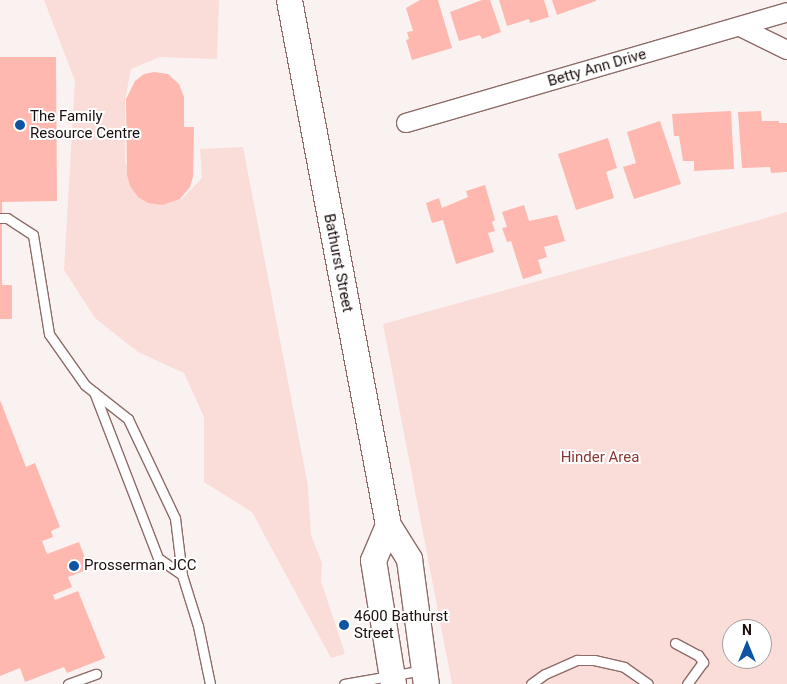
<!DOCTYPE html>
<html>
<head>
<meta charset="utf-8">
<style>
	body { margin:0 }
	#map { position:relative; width:787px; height:684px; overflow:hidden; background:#faf2f1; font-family:Roboto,sans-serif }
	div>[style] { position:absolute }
	.green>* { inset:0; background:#fadcd8 }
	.building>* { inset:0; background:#feb8af }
	.roads { filter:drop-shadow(1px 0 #8d6c68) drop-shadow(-1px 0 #8d6c68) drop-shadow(0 1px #8d6c68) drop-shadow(0 -1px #8d6c68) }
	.service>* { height:9px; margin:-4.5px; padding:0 4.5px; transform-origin:4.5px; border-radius:4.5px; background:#fff }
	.minor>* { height:18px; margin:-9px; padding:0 9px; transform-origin:9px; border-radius:9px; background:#fff }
	.secondary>* { height:25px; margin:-12.5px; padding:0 12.5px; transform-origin:12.5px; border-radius:12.5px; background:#fff }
	.dots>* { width:14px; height:14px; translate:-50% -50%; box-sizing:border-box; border:2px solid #fff; border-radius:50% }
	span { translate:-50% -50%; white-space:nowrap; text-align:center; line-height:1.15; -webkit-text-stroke:4px #fff; paint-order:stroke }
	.street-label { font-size:15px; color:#1c0f0e }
	.poi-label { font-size:15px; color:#1c0f0e }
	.left { translate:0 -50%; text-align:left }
	.park-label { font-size:15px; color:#893732 }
	.north { position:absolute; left:722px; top:619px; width:50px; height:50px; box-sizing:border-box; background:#fff; border:1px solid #a49f9f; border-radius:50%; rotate:0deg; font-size:14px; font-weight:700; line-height:20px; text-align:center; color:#1c0f0e }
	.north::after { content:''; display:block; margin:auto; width:18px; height:22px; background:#0d54a3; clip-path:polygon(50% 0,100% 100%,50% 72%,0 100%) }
</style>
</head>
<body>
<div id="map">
	<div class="green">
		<div style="clip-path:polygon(44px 0,219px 0,217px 59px,160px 57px,131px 69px,125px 100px,125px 161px,135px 191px,151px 203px,182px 199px,202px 178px,200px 149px,243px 147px,308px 486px,311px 535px,322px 563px,321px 581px,345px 654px,331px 658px,252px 512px,204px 482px,204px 417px,184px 373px,138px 352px,95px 318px,64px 270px,75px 81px)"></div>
		<div style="clip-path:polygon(evenodd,787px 212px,787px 684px,452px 684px,383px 324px,787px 212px,732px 629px,762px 629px,762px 659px,732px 659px,732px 629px)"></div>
	</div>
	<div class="building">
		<div style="clip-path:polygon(420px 0,438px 0,452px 48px,412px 60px,406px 40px,409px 39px,407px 32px,413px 31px,406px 8px)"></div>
		<div style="clip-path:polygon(482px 0,490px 0,501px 32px,482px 39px,480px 35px,459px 41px,450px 12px)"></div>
		<div style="clip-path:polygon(499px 0,544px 0,549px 17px,530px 23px,529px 19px,507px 26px)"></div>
		<div style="clip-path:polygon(552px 0,596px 0,596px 1px,557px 15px)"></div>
		<div style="clip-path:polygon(0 57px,56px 57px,57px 201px,2px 202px,2px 285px,12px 285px,12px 319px,0 319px)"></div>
		<div style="clip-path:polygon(154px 72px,168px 74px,179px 84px,184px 97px,184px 127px,194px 127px,193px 177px,190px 187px,180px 199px,162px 205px,148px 203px,138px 197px,130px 186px,127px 175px,126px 99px,135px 81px,144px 74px)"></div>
		<div style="clip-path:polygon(731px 111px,734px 169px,694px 171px,694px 161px,683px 161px,679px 136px,674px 136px,672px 114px)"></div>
		<div style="clip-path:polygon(761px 111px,762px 121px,779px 121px,779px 123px,787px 123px,787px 172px,771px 173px,770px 167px,742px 168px,738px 112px)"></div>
		<div style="clip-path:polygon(660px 121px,681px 184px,634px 199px,623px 167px,636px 163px,627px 132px)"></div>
		<div style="clip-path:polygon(608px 138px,617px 168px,606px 172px,614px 198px,576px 210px,558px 154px)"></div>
		<div style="clip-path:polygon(485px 185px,495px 220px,492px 222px,495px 231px,488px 233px,494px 252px,456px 264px,443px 220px,432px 223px,426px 203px,439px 198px,442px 208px,468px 197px,466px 191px)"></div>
		<div style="clip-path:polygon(524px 205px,529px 221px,557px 215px,565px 241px,544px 247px,547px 257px,538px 260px,542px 273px,523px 279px,511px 241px,507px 242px,502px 228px,507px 227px,502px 212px)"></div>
		<div style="clip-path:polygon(0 400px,26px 467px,35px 463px,60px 527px,51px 531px,53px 537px,42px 541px,47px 554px,79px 542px,89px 569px,68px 577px,72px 587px,53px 595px,55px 600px,78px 591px,105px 658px,67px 673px,64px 667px,25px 682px,20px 668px,0 676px)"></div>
	</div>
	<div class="roads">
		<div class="service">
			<div style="left:0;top:218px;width:7px"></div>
			<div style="left:7px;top:218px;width:31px;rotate:33deg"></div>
			<div style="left:33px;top:235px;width:100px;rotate:80.8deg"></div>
			<div style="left:49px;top:334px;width:62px;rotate:54.8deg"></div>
			<div style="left:85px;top:385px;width:55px;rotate:38.3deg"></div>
			<div style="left:128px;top:419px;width:110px;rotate:64.6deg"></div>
			<div style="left:175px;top:518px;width:57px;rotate:83deg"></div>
			<div style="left:182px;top:575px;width:53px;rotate:72.6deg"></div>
			<div style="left:198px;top:626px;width:59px;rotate:78.3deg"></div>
			<div style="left:94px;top:392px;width:178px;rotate:68.9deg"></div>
			<div style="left:158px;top:558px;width:29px;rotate:35deg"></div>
			<div style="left:675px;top:643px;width:26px;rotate:28deg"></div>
			<div style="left:698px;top:655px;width:9px;rotate:54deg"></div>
			<div style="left:703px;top:662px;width:27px;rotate:126deg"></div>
			<div style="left:68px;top:684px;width:30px;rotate:-20deg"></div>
			<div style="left:344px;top:684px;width:80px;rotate:-10deg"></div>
			<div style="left:531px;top:684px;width:17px;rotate:-36deg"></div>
			<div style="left:545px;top:674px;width:35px;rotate:-24deg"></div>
			<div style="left:577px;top:660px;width:17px"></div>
			<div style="left:594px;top:660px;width:31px;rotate:13deg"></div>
			<div style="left:624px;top:667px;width:29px;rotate:35deg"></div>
		</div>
		<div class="minor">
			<div style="left:740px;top:27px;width:52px;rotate:26.1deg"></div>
			<div style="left:406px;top:123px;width:397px;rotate:-16.2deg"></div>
		</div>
		<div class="secondary">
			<div style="left:289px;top:0;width:534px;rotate:79.32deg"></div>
			<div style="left:388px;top:525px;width:40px;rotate:58deg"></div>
			<div style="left:409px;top:559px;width:126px;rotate:82.3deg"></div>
			<div style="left:388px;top:525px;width:38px;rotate:113deg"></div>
			<div style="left:373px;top:560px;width:126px;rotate:80.8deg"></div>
		</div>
	</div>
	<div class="dots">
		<div style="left:20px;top:125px;background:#0d54a3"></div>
		<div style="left:74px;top:566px;background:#0d54a3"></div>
		<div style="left:344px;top:625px;background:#0d54a3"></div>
	</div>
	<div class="street-label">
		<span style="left:597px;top:68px;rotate:-16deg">Betty Ann Drive</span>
		<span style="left:338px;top:263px;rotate:79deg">Bathurst Street</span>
	</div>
	<div class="poi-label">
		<span class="left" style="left:30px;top:125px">The Family<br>Resource Centre</span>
		<span class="left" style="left:84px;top:566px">Prosserman JCC</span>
		<span class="left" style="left:354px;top:625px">4600 Bathurst<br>Street</span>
	</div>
	<div class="park-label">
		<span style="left:600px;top:458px">Hinder Area</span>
	</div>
	<div class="north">N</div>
</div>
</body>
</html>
